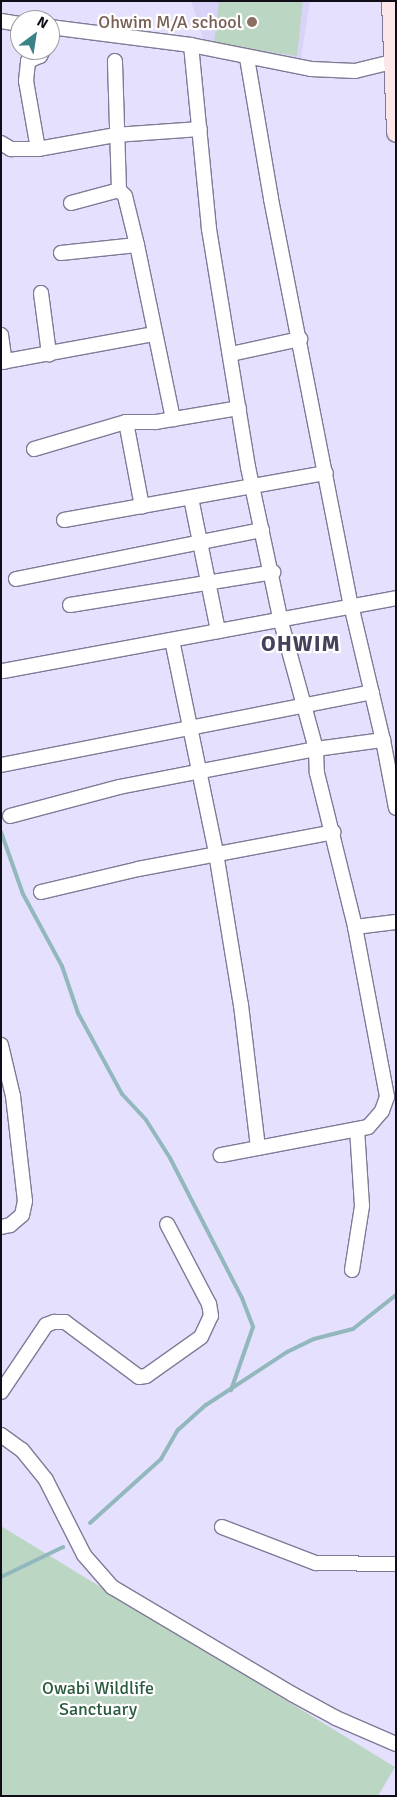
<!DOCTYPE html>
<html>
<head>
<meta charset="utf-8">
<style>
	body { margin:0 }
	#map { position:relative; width:397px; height:1797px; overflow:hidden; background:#e6e0ff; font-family:Signika,sans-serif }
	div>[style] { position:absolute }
	.built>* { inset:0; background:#dad3f8 }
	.green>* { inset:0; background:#bcd6c4 }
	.stream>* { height:4px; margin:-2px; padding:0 2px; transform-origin:2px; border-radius:2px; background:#92b8be }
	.roads { filter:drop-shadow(1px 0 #7f7a96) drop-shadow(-1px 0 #7f7a96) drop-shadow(0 1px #7f7a96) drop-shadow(0 -1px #7f7a96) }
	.street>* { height:14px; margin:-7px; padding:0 7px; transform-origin:7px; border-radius:7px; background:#fff }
	.secondary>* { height:19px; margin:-9.5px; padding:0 9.5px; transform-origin:9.5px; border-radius:9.5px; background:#fde6e8 }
	.dots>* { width:14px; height:14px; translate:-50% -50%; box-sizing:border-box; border:2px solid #fff; border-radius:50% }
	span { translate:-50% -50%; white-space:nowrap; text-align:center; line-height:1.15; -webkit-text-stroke:4.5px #fff; paint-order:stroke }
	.education-label { font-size:18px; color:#785e54 }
	.right { translate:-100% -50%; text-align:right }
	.park-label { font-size:18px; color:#2a5b3e }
	.district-label { font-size:22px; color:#46405a; font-weight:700; letter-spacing:1px }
	.frame { position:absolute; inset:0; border:2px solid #100d18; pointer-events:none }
	.north { position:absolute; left:10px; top:10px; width:50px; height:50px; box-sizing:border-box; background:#fff; border:1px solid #9f9ea3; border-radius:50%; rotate:31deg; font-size:14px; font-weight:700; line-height:20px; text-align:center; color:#100d18 }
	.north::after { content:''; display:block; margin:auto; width:18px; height:22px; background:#398287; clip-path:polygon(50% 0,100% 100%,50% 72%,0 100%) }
</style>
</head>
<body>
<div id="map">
	<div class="built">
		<div style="clip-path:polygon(191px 1px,310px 1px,301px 58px,261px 56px,204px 41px)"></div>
	</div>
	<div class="green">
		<div style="clip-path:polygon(219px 1px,303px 1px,297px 56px,214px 44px)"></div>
		<div style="clip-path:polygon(1px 1526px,395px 1767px,378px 1796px,1px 1796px)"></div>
	</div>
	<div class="stream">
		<div style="left:1px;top:832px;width:66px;rotate:70.5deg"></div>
		<div style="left:23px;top:894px;width:82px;rotate:61.6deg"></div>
		<div style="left:62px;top:966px;width:50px;rotate:71.2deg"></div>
		<div style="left:78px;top:1013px;width:92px;rotate:61.5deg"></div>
		<div style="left:122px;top:1094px;width:35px;rotate:47deg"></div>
		<div style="left:146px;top:1120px;width:45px;rotate:57.7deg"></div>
		<div style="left:170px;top:1158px;width:157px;rotate:62.8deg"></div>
		<div style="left:242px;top:1298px;width:31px;rotate:69deg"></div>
		<div style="left:253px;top:1327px;width:67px;rotate:109.2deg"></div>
		<div style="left:90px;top:1523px;width:96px;rotate:-42deg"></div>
		<div style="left:161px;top:1459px;width:34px;rotate:-60deg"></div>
		<div style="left:178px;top:1430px;width:38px;rotate:-42deg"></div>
		<div style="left:206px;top:1405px;width:97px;rotate:-33.2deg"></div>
		<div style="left:287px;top:1352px;width:30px;rotate:-26deg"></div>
		<div style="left:314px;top:1339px;width:40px;rotate:-14.4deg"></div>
		<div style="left:353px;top:1329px;width:55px;rotate:-38.3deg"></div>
		<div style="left:1px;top:1577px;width:69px;rotate:-25.8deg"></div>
	</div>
	<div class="roads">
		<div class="street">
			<div style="left:1px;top:21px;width:19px;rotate:9deg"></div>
			<div style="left:50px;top:27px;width:142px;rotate:7.3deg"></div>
			<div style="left:191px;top:45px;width:122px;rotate:11.3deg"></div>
			<div style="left:311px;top:69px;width:44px;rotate:2.6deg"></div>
			<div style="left:355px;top:71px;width:42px;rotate:-13.7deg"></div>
			<div style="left:191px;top:45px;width:185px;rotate:84.4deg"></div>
			<div style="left:209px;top:229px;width:241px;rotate:80.7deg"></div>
			<div style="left:248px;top:467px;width:158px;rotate:78deg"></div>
			<div style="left:281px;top:622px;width:132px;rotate:74.6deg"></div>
			<div style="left:316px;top:749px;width:24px;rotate:88deg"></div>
			<div style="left:317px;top:773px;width:159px;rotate:76.1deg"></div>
			<div style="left:355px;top:927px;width:173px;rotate:79.3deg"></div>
			<div style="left:387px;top:1097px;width:15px;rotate:110deg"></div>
			<div style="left:382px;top:1111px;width:21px;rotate:131deg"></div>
			<div style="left:368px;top:1127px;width:150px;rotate:169.2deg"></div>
			<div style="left:247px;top:58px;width:143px;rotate:80.3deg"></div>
			<div style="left:271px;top:199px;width:414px;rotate:78.9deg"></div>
			<div style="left:351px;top:605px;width:139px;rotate:76.7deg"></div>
			<div style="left:383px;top:740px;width:69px;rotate:79.2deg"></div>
			<div style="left:1px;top:143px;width:12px;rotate:31deg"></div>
			<div style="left:11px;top:149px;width:27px"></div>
			<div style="left:38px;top:149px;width:78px;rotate:-10.3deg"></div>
			<div style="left:115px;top:135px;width:85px;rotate:-4deg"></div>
			<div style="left:38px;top:149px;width:69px;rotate:-100deg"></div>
			<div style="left:26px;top:81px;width:20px;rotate:-84deg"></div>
			<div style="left:28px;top:61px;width:13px;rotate:-23deg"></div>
			<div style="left:40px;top:56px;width:7px;rotate:-63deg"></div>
			<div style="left:119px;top:190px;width:8px;rotate:45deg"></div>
			<div style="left:125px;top:196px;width:50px;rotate:76.2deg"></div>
			<div style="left:137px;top:245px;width:178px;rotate:78.3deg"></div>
			<div style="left:71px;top:203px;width:50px;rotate:-15.2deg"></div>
			<div style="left:119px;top:190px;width:129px;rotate:-91.8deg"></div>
			<div style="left:61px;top:253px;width:76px;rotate:-6deg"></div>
			<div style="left:41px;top:293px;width:62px;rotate:82.5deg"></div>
			<div style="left:1px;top:335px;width:27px;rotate:82deg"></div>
			<div style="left:231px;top:354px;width:71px;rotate:-12.3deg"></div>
			<div style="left:1px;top:362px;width:156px;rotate:-10.4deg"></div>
			<div style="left:126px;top:422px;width:86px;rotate:79.3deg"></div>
			<div style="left:34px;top:449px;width:96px;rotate:-16.4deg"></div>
			<div style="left:126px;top:422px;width:30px"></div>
			<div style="left:156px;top:422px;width:84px;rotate:-9.6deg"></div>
			<div style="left:191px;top:498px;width:136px;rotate:78.5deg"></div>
			<div style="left:64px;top:520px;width:266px;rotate:-10.2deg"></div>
			<div style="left:16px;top:579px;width:251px;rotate:-11.3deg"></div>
			<div style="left:70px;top:605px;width:206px;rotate:-9.2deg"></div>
			<div style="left:172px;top:640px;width:217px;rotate:78.3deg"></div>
			<div style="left:216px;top:853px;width:154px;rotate:80.7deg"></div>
			<div style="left:241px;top:1005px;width:144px;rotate:83.2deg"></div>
			<div style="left:3px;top:671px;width:400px;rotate:-10.5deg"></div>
			<div style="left:1px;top:765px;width:378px;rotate:-11.1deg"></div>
			<div style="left:10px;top:816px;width:113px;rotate:-14.9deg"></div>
			<div style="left:119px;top:787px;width:201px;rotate:-10.9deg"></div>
			<div style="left:316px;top:749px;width:68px;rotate:-7.7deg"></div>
			<div style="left:41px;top:892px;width:100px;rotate:-13.3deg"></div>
			<div style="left:138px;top:869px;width:199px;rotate:-10.7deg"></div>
			<div style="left:355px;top:927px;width:41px;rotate:-7deg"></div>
			<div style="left:1px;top:1045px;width:52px;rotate:76.8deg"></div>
			<div style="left:13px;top:1096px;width:106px;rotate:83.5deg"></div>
			<div style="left:25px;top:1201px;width:14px;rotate:102deg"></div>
			<div style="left:22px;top:1215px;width:16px;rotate:140deg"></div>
			<div style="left:10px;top:1225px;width:9px;rotate:167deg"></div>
			<div style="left:352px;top:1270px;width:65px;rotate:-81.1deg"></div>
			<div style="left:362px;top:1206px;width:77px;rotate:-93.7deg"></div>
			<div style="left:1px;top:1392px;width:81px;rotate:-56.1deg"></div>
			<div style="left:46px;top:1325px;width:9px;rotate:-21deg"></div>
			<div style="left:54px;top:1322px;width:11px"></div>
			<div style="left:65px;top:1322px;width:92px;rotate:36.6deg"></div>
			<div style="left:139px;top:1377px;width:7px;rotate:-8deg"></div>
			<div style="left:146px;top:1376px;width:67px;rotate:-35.3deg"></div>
			<div style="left:201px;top:1337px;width:23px;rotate:-65deg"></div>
			<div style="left:211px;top:1316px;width:12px;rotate:-99deg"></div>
			<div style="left:209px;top:1304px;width:90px;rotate:-117.7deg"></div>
			<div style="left:1px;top:1435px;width:26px;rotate:36deg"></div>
			<div style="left:22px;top:1450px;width:38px;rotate:51deg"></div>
			<div style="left:46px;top:1480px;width:84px;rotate:63.1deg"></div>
			<div style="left:84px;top:1555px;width:43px;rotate:48.8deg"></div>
			<div style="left:112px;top:1587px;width:209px;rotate:30.7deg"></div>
			<div style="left:292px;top:1694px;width:50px;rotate:28.6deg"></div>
			<div style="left:336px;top:1718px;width:65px;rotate:23.4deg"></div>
			<div style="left:222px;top:1527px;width:101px;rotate:21deg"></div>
			<div style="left:316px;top:1563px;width:80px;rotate:0.7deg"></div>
		</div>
		<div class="secondary">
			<div style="left:391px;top:1px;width:131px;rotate:87.8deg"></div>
		</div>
	</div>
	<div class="dots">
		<div style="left:252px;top:22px;background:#8d6e63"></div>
	</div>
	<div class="education-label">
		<span class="right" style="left:242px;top:22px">Ohwim M/A school</span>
	</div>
	<div class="park-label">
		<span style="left:98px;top:1699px">Owabi Wildlife<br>Sanctuary</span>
	</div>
	<div class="district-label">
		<span style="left:301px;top:644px">OHWIM</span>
	</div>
	<div class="frame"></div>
	<div class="north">N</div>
</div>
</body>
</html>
